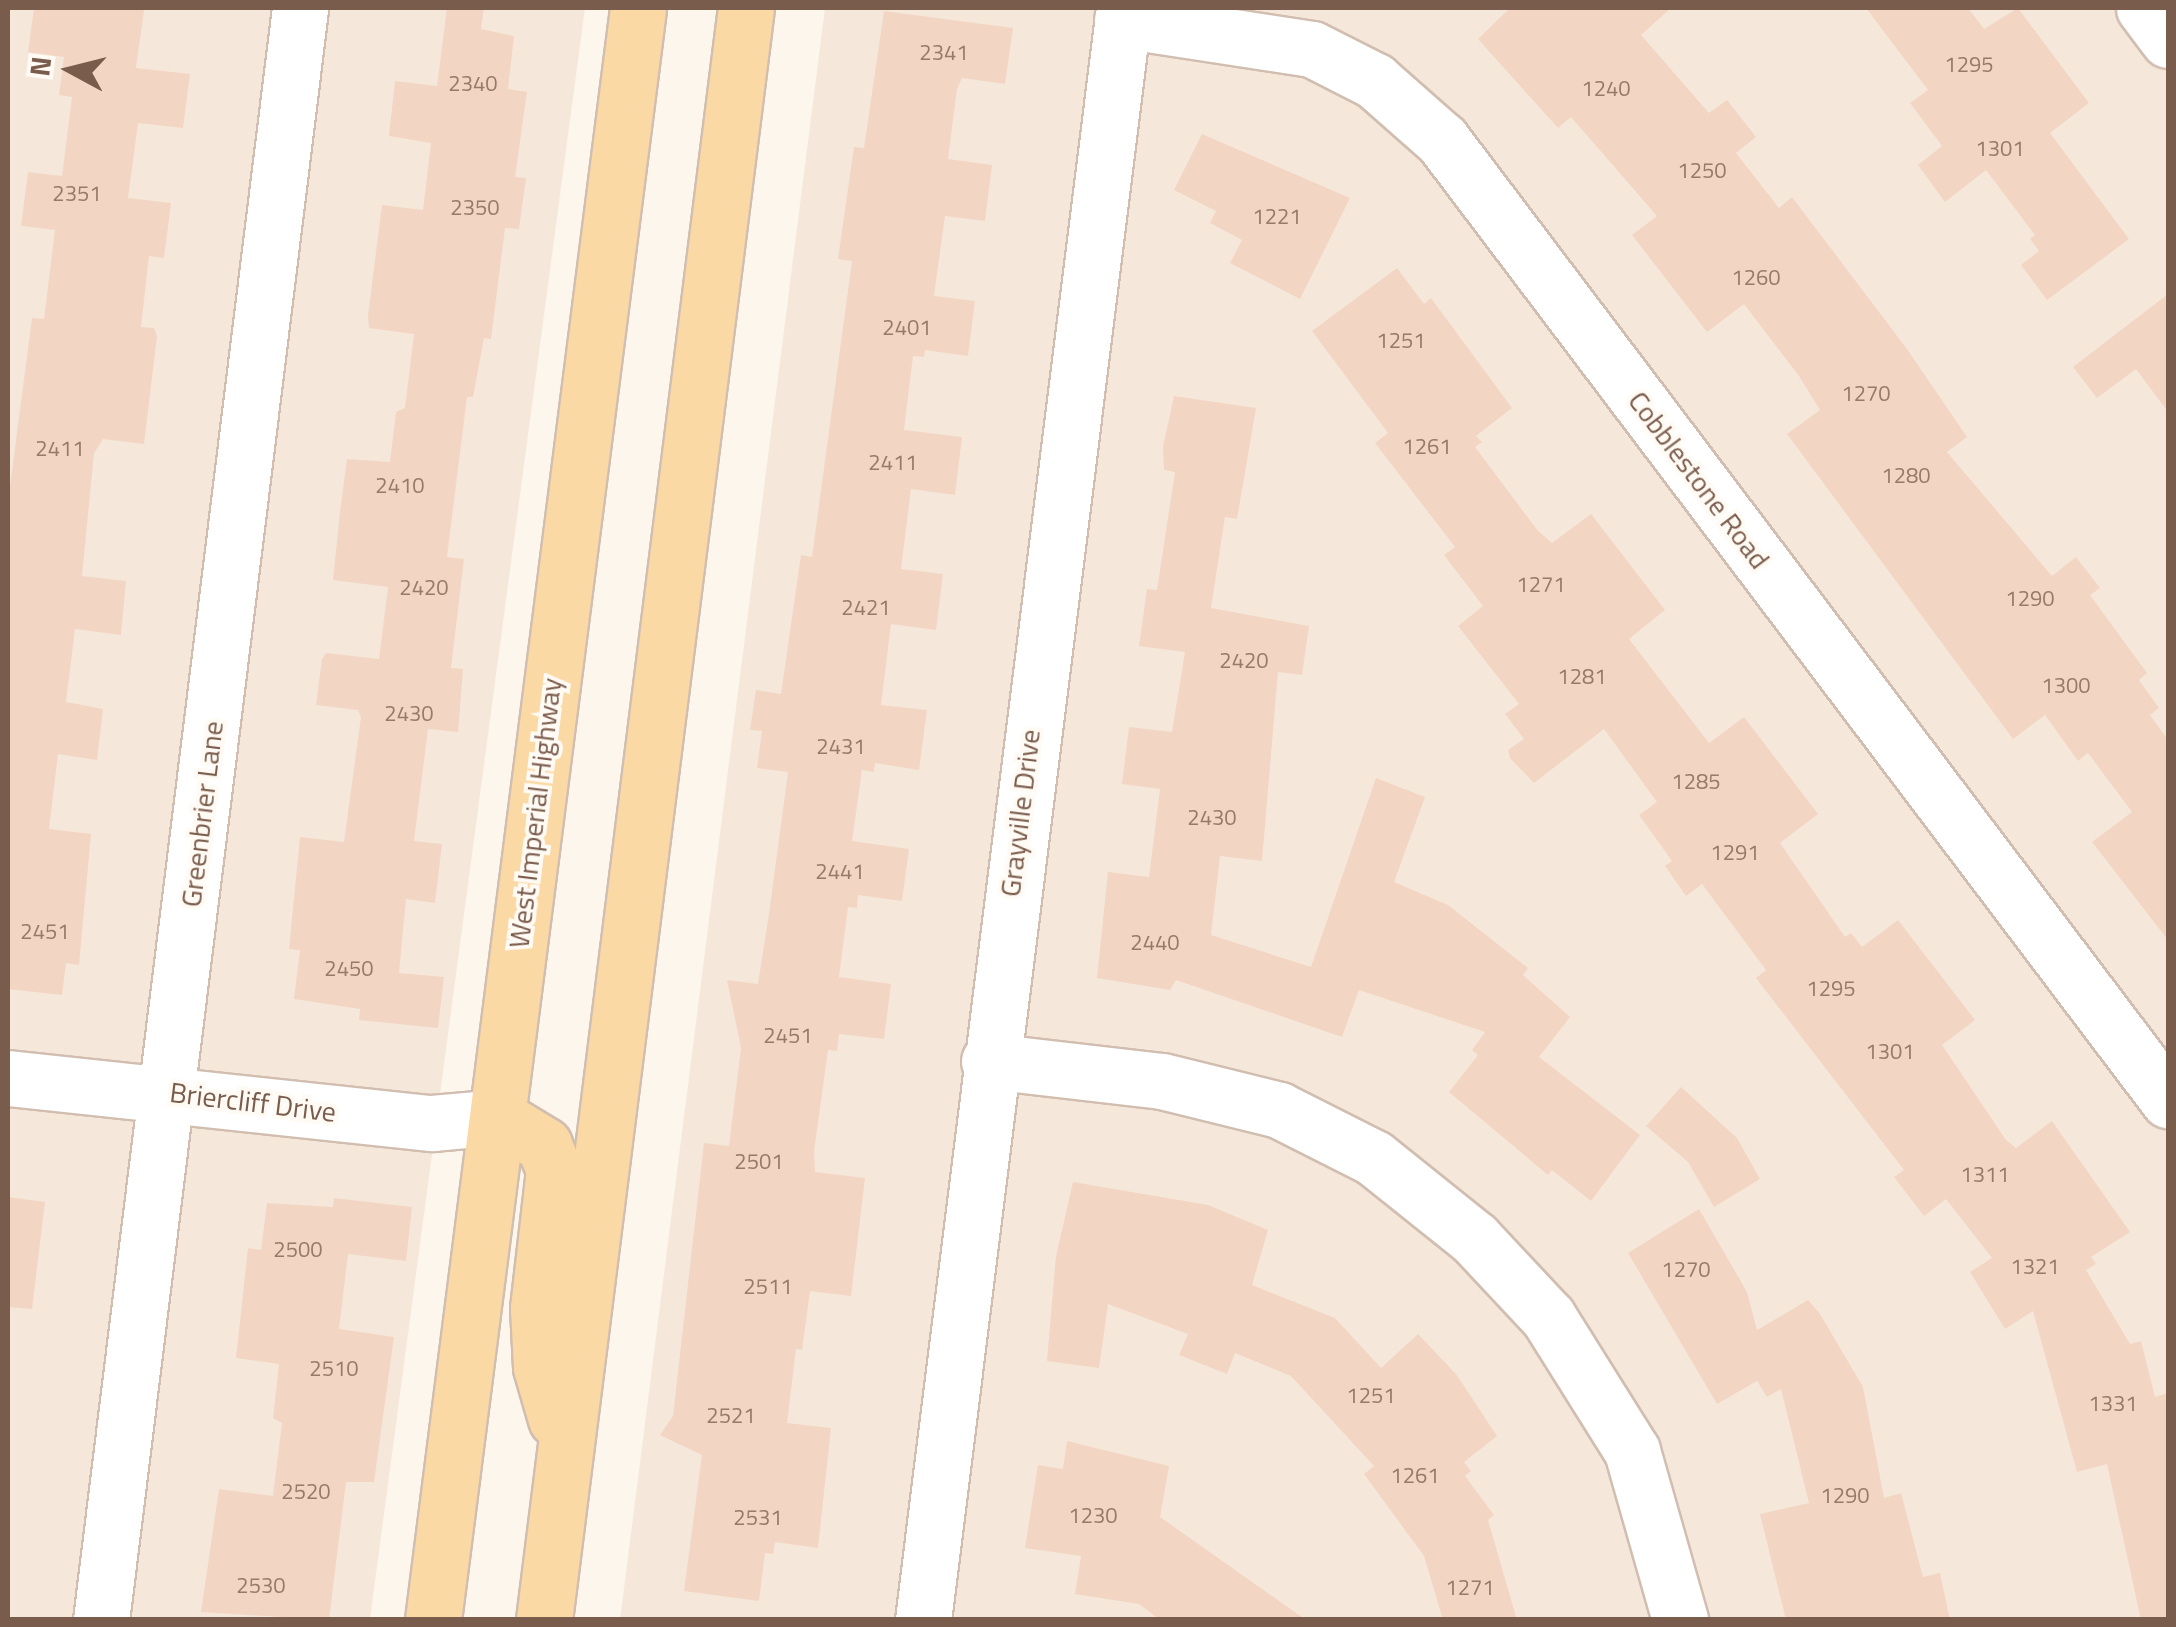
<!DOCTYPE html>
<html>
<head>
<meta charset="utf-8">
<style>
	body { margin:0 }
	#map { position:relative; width:2176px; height:1627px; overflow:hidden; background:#fdf6ec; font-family:"Titillium Web",sans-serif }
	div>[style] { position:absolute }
	.residential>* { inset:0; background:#f5e8da }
	.building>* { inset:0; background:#f3d5c3 }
	.roads { filter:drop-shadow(2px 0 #d1beb0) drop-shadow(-2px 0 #d1beb0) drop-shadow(0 2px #d1beb0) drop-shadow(0 -2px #d1beb0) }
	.minor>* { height:55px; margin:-27.5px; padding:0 27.5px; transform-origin:27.5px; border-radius:27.5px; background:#fff }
	.major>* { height:55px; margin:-27.5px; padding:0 27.5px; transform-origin:27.5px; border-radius:27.5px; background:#fbd9a5 }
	span { translate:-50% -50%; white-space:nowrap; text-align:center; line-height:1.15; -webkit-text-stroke:8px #fffaf3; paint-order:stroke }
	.number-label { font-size:22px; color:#987a6a }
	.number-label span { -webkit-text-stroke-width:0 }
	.street-label { font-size:28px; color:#7a5c4d }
	.frame { position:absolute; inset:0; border:10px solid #7a5c4d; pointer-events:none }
	.north { position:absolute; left:20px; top:20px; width:100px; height:100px; -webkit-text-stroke:8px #fffaf3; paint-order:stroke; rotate:277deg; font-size:28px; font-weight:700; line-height:40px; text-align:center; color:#7a5c4d }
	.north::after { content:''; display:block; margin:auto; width:35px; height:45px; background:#7a5c4d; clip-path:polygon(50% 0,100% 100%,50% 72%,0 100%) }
</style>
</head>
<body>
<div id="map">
	<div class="residential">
		<div style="clip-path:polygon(8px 8px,585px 8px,370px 1619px,8px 1620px)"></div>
		<div style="clip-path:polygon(825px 8px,2168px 8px,2168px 1619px,620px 1620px)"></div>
	</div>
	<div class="building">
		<div style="clip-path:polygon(34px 8px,144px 10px,136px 68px,190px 74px,183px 128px,138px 123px,128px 198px,171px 203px,164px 258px,149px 256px,141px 327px,154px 328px,157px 336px,144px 444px,103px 439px,94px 453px,82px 576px,126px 581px,121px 635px,75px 629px,66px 702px,103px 709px,97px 760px,58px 754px,49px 829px,91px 834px,79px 965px,66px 963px,62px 995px,8px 989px,9px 494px,32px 318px,44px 319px,55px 230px,21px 226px,28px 172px,62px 176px,72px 97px,59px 95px,64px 57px,28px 52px)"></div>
		<div style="clip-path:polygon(447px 8px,484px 8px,481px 29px,514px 36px,508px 89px,527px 92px,515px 177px,526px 178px,519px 229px,505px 228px,491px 339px,484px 338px,473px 397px,467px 397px,447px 557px,464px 559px,451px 668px,463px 669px,458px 732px,428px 729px,414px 841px,442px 844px,435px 903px,406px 899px,399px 973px,444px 977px,438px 1028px,359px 1020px,360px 1009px,294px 999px,300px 950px,289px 949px,300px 837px,344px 842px,361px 717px,358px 710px,316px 705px,322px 659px,326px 653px,379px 659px,388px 587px,333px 580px,340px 512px,347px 459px,390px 462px,396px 412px,405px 408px,414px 334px,369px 328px,368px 316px,382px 205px,423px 210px,431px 143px,389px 136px,395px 81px,437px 86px)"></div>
		<div style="clip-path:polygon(1510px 8px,1671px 8px,1641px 35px,1709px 113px,1727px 100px,1756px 137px,1736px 153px,1779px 208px,1792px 197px,1907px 349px,1967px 437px,1947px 452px,2052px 576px,2076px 557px,2100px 588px,2090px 595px,2147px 673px,2139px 680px,2159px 708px,2150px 715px,2168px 740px,2168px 940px,2092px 842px,2132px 812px,2088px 753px,2078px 761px,2045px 715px,2013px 739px,1787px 434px,1820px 410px,1799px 376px,1744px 304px,1707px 332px,1632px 235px,1657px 216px,1571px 117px,1558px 128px,1478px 39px)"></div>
		<div style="clip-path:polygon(1866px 8px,1968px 8px,1984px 29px,2018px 8px,2089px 103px,2050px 133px,2129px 239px,2047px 300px,2021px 265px,2039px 251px,2030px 239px,2035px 235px,1986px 170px,1945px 202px,1918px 165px,1942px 146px,1910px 103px,1928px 90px)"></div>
		<div style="clip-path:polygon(884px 11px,1013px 28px,1005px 84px,962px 78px,957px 89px,948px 159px,992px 165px,985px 221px,945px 216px,934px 296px,975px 301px,968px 356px,925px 350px,924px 357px,913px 356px,904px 430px,962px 437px,955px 495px,911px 489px,901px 569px,943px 574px,936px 630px,891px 624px,881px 705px,927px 710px,919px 770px,875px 763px,874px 772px,862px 770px,852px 841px,909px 849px,902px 901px,858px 895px,857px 908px,848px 907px,839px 977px,891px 984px,884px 1039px,839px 1034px,837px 1051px,828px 1050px,814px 1152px,815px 1172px,865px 1178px,851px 1296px,810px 1291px,802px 1350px,796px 1349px,787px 1423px,831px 1428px,818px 1548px,775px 1542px,773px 1554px,765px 1553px,759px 1601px,684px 1591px,702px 1455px,660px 1435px,673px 1416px,704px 1143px,729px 1146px,741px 1048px,727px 980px,758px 984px,769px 914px,788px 772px,757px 768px,762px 731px,750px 730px,756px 690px,781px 694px,801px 555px,812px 557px,852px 261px,838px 259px,854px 147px,864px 148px)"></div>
		<div style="clip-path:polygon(1202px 134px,1350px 198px,1300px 299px,1230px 263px,1242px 240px,1210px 223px,1216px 211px,1174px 190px)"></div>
		<div style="clip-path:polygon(1397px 268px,1424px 304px,1431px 298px,1512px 408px,1476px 436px,1482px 442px,1475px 447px,1538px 531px,1552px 543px,1591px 514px,1665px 610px,1629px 639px,1709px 743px,1744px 717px,1818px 814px,1780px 843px,1845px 937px,1851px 933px,1862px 947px,1898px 920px,1975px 1020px,1942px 1045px,2006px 1140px,2016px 1148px,2052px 1121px,2130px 1232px,2091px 1257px,2096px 1264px,2086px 1270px,2130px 1344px,2141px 1341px,2155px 1397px,2168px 1393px,2168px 1620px,2141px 1620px,2107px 1464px,2077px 1472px,2033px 1311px,2005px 1329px,1970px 1272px,1992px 1258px,1946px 1199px,1924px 1216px,1894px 1177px,1904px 1170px,1756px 978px,1766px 970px,1702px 884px,1686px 896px,1665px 866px,1672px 861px,1639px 815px,1657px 802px,1604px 729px,1534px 783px,1510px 758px,1508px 750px,1524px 739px,1505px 714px,1519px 704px,1458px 626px,1483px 606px,1444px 555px,1455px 547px,1375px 443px,1388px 433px,1312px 331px)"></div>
		<div style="clip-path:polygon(2168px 294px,2168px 412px,2136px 369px,2097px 398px,2073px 367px)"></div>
		<div style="clip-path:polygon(1174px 396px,1256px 408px,1237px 519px,1225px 517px,1211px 608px,1309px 626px,1302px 675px,1278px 672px,1262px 861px,1220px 856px,1211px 935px,1311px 967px,1376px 778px,1425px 797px,1394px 882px,1448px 905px,1528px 968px,1523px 975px,1570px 1017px,1539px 1057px,1640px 1135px,1591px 1201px,1552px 1170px,1548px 1175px,1449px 1092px,1478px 1055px,1472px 1050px,1485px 1032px,1359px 990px,1342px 1037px,1176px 980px,1170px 990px,1097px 978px,1108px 872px,1149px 877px,1160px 789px,1122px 784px,1129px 727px,1172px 732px,1185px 652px,1139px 646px,1147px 589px,1157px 590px,1175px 472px,1164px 470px,1163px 447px)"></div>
		<div style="clip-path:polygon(1681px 1087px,1737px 1138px,1760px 1179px,1714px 1207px,1688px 1162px,1646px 1126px)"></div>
		<div style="clip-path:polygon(1073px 1182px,1208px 1205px,1268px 1230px,1252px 1285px,1335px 1318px,1381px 1368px,1418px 1334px,1456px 1374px,1497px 1436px,1464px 1462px,1471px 1471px,1465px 1476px,1494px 1515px,1488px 1520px,1517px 1620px,1443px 1620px,1424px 1556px,1364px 1474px,1374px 1466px,1291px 1376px,1235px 1353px,1227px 1374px,1179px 1355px,1188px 1334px,1108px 1304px,1099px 1368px,1047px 1361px,1056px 1256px)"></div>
		<div style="clip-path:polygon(8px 1197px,45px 1202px,32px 1309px,8px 1307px)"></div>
		<div style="clip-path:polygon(334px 1198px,412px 1207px,406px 1261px,348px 1254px,339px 1329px,394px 1337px,374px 1482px,346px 1482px,329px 1620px,201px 1612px,219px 1489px,273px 1496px,282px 1423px,273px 1418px,279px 1364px,236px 1358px,248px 1248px,261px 1250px,267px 1203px,333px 1207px)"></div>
		<div style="clip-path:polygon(1699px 1209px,1747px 1292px,1757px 1330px,1808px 1300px,1820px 1314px,1863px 1387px,1884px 1498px,1901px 1493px,1923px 1577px,1940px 1573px,1950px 1620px,1786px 1620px,1760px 1514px,1809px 1503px,1781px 1389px,1767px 1397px,1757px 1381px,1717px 1404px,1628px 1253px)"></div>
		<div style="clip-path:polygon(1067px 1441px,1169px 1466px,1160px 1517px,1306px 1620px,1160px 1620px,1139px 1604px,1075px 1594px,1081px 1556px,1025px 1548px,1038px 1465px,1063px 1469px)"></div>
	</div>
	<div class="roads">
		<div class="minor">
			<div style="left:2144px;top:8px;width:40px;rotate:53deg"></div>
			<div style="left:1122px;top:20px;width:192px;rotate:8.7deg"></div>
			<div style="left:1312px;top:49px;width:71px;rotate:26.9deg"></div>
			<div style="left:1375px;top:81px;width:89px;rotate:41.4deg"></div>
			<div style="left:1442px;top:140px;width:1204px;rotate:52.9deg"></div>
			<div style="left:989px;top:1061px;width:174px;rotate:6.6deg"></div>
			<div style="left:1162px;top:1081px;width:121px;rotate:13.9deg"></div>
			<div style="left:1279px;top:1110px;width:106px;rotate:26.8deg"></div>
			<div style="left:1374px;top:1158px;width:129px;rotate:38.7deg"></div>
			<div style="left:1475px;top:1239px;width:107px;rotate:46.9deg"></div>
			<div style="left:1548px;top:1317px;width:158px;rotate:57.9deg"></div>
			<div style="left:1632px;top:1451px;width:176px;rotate:74.1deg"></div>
			<div style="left:8px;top:1078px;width:426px;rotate:6.1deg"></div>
			<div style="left:432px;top:1123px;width:66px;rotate:-5.2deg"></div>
			<div style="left:101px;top:1620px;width:1624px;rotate:-82.96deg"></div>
			<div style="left:923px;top:1620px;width:1624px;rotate:-82.89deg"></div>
		</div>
		<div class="major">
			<div style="left:498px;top:1117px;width:54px;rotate:31.3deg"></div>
			<div style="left:544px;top:1145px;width:27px;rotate:68deg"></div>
			<div style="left:554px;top:1170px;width:139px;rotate:96.6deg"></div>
			<div style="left:538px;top:1308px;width:59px;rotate:87.1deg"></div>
			<div style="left:541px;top:1367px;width:54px;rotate:73.9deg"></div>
			<div style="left:433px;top:1620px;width:1625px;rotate:-82.75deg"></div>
			<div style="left:544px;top:1620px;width:1625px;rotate:-82.86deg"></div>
		</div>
	</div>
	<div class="number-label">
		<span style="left:944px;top:53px">2341</span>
		<span style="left:1969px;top:65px">1295</span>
		<span style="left:473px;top:84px">2340</span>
		<span style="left:1606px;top:89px">1240</span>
		<span style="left:2000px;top:149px">1301</span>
		<span style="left:1702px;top:171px">1250</span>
		<span style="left:77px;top:194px">2351</span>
		<span style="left:475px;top:208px">2350</span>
		<span style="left:1277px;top:217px">1221</span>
		<span style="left:1756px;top:278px">1260</span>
		<span style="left:907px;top:328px">2401</span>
		<span style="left:1401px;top:341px">1251</span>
		<span style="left:1866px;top:394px">1270</span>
		<span style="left:1427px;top:447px">1261</span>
		<span style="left:60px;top:449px">2411</span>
		<span style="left:893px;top:463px">2411</span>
		<span style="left:1906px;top:476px">1280</span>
		<span style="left:400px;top:486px">2410</span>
		<span style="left:1541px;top:585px">1271</span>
		<span style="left:424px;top:588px">2420</span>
		<span style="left:2030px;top:599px">1290</span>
		<span style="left:866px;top:608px">2421</span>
		<span style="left:1244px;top:661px">2420</span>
		<span style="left:1582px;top:677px">1281</span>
		<span style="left:2066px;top:686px">1300</span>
		<span style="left:409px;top:714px">2430</span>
		<span style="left:841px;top:747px">2431</span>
		<span style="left:1696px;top:782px">1285</span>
		<span style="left:1212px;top:818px">2430</span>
		<span style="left:1735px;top:853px">1291</span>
		<span style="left:840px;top:872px">2441</span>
		<span style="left:45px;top:932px">2451</span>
		<span style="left:1155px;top:943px">2440</span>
		<span style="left:349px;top:969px">2450</span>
		<span style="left:1831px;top:989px">1295</span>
		<span style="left:788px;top:1036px">2451</span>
		<span style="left:1890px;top:1052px">1301</span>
		<span style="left:759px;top:1162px">2501</span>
		<span style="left:1985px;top:1175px">1311</span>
		<span style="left:298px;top:1250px">2500</span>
		<span style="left:2035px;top:1267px">1321</span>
		<span style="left:1686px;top:1270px">1270</span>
		<span style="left:768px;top:1287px">2511</span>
		<span style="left:334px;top:1369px">2510</span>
		<span style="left:1371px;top:1396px">1251</span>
		<span style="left:2113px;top:1404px">1331</span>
		<span style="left:731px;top:1416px">2521</span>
		<span style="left:1415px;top:1476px">1261</span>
		<span style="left:306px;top:1492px">2520</span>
		<span style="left:1845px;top:1496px">1290</span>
		<span style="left:1093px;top:1516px">1230</span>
		<span style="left:758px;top:1518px">2531</span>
		<span style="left:261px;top:1586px">2530</span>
		<span style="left:1470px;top:1588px">1271</span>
	</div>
	<div class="street-label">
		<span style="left:1699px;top:480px;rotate:53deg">Cobblestone Road</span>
		<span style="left:535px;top:813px;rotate:-83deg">West Imperial Highway</span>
		<span style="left:1020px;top:813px;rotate:-83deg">Grayville Drive</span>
		<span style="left:202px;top:814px;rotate:-83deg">Greenbrier Lane</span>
		<span style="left:253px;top:1102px;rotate:7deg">Briercliff Drive</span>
	</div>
	<div class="frame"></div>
	<div class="north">N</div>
</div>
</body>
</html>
